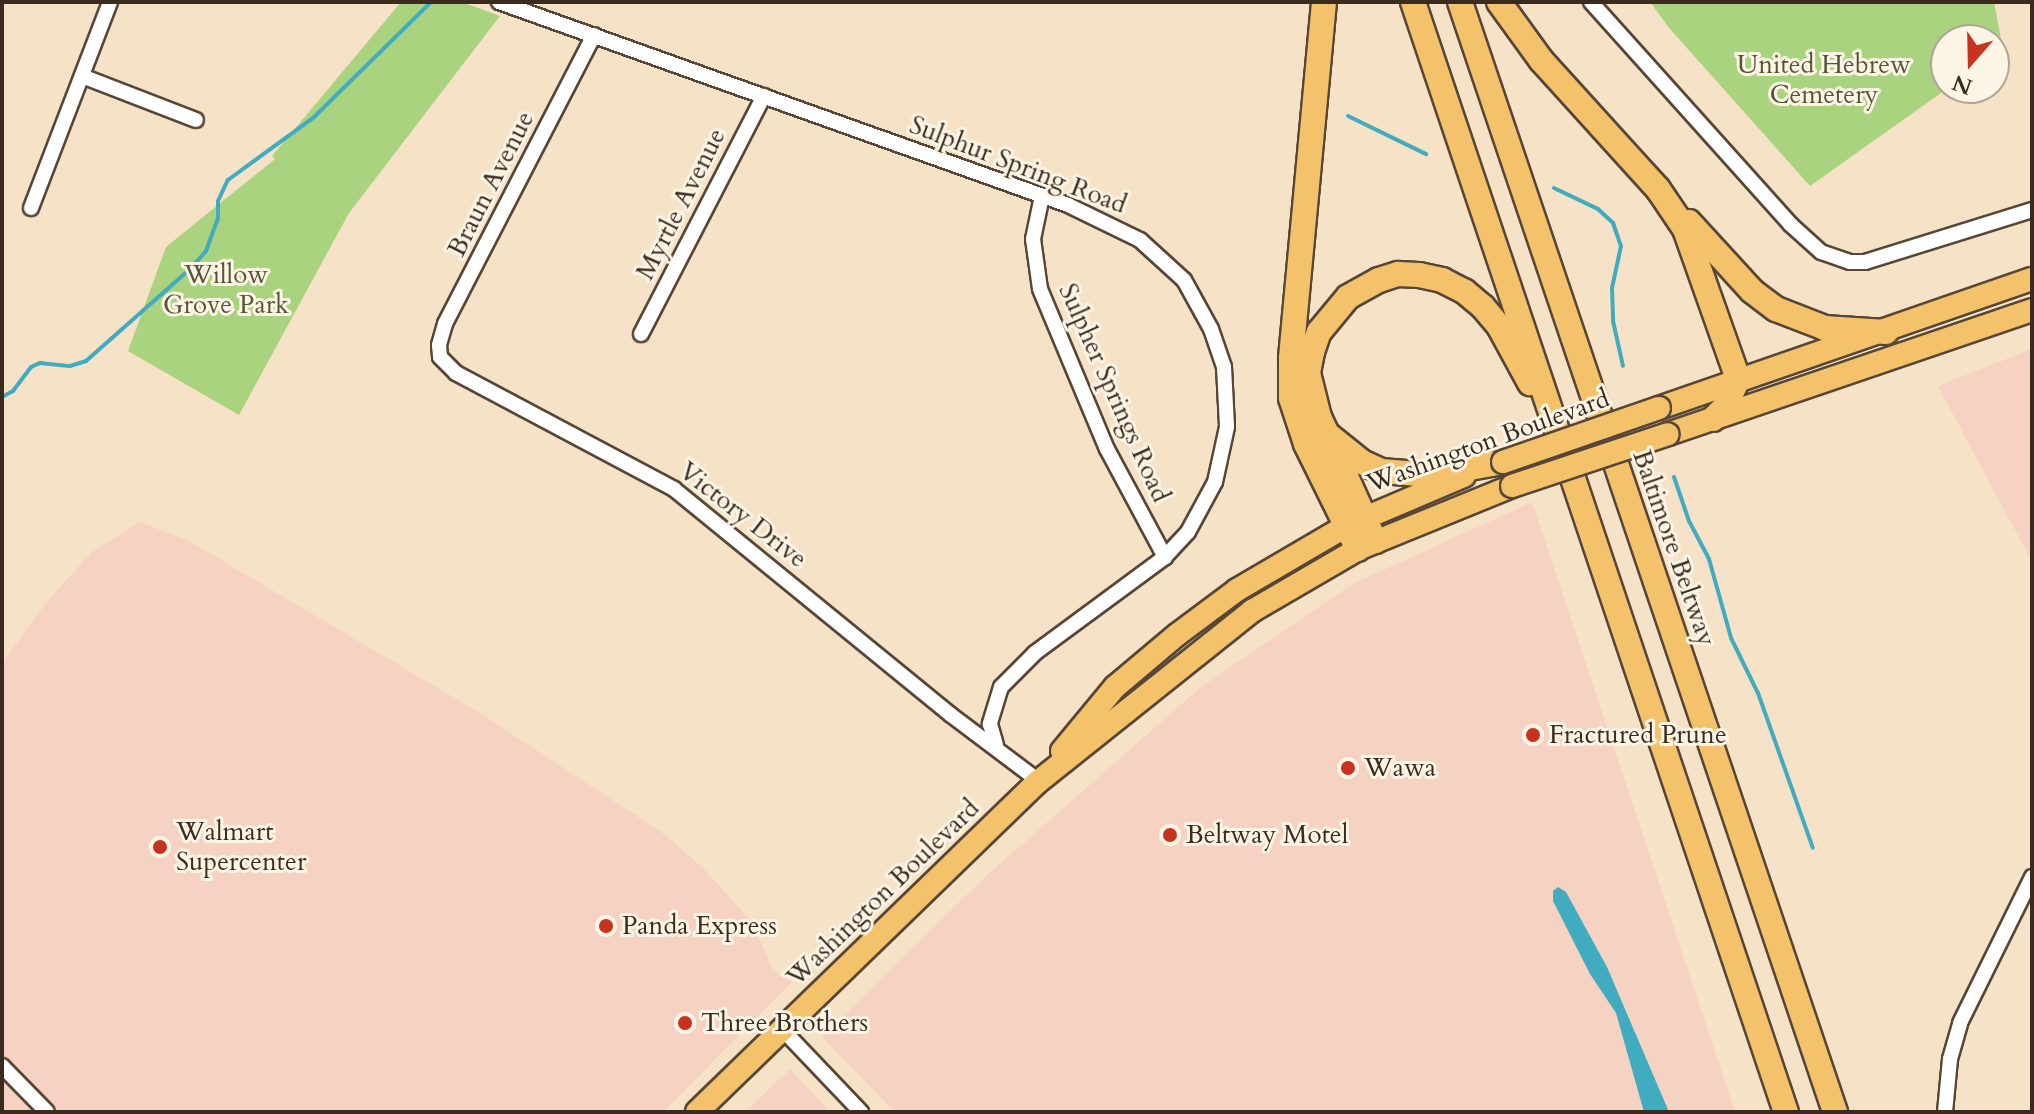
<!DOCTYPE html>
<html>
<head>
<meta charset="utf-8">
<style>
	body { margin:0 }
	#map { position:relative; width:2034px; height:1114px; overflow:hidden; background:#f6e2c6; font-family:Cardo,serif }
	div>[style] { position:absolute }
	.built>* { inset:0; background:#f5d2c2 }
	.green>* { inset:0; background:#a9d37f }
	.water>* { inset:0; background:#41abc0 }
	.stream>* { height:4px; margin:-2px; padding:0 2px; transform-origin:2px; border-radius:2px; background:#41abc0 }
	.roads { filter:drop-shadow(2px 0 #574637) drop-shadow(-2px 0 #574637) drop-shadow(0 2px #574637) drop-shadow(0 -2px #574637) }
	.minor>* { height:14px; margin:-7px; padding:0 7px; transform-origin:7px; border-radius:7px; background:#fff }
	.primary>* { height:22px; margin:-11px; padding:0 11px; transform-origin:11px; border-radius:11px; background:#f3c26a }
	.motorway>* { height:24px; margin:-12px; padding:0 12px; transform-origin:12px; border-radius:12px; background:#f3c26a }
	.bridges { filter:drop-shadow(2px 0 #574637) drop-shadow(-2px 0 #574637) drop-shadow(0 2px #574637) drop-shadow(0 -2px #574637) }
	.primary-bridge>* { height:22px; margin:-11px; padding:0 11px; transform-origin:11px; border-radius:11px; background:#f3c26a }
	.dots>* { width:22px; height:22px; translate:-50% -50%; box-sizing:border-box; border:4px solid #fcf5e5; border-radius:50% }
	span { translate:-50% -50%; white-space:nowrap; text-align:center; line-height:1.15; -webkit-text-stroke:6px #fcf5e5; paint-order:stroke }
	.park-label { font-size:26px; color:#565436 }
	.street-label { font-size:26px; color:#3b2a1e }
	.poi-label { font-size:26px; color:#3b2a1e }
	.left { translate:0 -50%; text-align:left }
	.frame { position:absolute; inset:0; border:4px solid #3b2a1e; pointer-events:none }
	.north { position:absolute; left:1930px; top:24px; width:80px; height:80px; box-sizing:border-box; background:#fcf5e5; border:2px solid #afa495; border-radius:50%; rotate:200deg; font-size:22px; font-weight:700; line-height:32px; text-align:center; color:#3b2a1e }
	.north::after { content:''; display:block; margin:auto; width:28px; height:36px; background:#c8321e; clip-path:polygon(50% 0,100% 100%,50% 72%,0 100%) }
</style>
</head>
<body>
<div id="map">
	<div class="built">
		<div style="clip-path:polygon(2032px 349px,2032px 559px,2031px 560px,1938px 386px)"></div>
		<div style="clip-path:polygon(1532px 502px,1735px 1112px,895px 1112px,822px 1037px,986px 876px,1201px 687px,1353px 584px)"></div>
		<div style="clip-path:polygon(140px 522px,189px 541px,480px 713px,664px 834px,704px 869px,741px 910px,757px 934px,773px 970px,792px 982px,663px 1112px,2px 1112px,2px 663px,49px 599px,92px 552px)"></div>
		<div style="clip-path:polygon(790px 1069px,830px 1112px,745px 1112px)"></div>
	</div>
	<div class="green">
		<div style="clip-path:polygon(401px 2px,462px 2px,500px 16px,349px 213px,239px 415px,128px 351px,166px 247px,275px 159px,272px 156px)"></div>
		<div style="clip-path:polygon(1650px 2px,1994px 2px,2003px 49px,1994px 55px,1994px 40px,1946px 40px,1948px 88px,1810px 186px,1670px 29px)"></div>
	</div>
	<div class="water">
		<div style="clip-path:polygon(1558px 887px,1566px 892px,1607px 967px,1669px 1112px,1644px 1112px,1616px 1013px,1590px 974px,1553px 901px,1553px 891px)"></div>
	</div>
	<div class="stream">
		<div style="left:1348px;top:116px;width:87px;rotate:26deg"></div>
		<div style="left:1554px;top:188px;width:49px;rotate:25.5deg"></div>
		<div style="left:1598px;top:209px;width:21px;rotate:43deg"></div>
		<div style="left:1613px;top:223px;width:24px;rotate:71deg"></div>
		<div style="left:1621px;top:246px;width:43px;rotate:102.1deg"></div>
		<div style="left:1612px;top:288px;width:33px;rotate:88deg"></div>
		<div style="left:1613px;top:321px;width:46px;rotate:77.5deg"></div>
		<div style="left:2px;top:397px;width:13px;rotate:-29deg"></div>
		<div style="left:13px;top:391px;width:30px;rotate:-53deg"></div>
		<div style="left:31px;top:367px;width:10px;rotate:-24deg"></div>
		<div style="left:40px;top:363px;width:30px;rotate:6deg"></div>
		<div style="left:70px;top:366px;width:17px;rotate:-17deg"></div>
		<div style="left:86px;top:361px;width:137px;rotate:-41.5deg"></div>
		<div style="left:189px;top:270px;width:25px;rotate:-48deg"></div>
		<div style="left:206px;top:251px;width:35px;rotate:-70deg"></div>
		<div style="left:218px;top:218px;width:17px;rotate:-90deg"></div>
		<div style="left:218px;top:201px;width:23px;rotate:-65deg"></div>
		<div style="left:228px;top:180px;width:105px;rotate:-36.1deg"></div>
		<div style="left:313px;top:118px;width:165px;rotate:-44.5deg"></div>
		<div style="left:1674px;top:477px;width:46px;rotate:71.2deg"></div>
		<div style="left:1689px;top:521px;width:43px;rotate:62.2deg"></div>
		<div style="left:1709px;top:559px;width:82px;rotate:74.4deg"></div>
		<div style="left:1731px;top:638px;width:61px;rotate:63.9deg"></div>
		<div style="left:1758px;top:693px;width:164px;rotate:70.5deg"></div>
	</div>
	<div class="roads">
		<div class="minor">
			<div style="left:499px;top:2px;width:604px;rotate:19.63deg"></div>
			<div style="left:1068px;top:205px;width:80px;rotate:25.9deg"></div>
			<div style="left:1140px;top:240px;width:59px;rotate:42.3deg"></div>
			<div style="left:1184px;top:280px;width:56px;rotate:61.1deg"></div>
			<div style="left:1211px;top:329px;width:40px;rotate:71.1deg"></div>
			<div style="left:1224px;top:367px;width:60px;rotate:87.1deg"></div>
			<div style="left:1227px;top:427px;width:56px;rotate:102.3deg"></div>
			<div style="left:1215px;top:482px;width:57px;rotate:118.4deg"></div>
			<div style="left:1188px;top:532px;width:34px;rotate:133deg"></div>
			<div style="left:1165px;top:557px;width:162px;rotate:143.6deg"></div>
			<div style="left:1035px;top:653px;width:48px;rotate:135deg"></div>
			<div style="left:1001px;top:687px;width:39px;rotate:107deg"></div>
			<div style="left:990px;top:724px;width:22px;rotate:74deg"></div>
			<div style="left:1591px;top:2px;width:298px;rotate:48.1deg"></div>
			<div style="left:1790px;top:224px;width:42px;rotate:42.1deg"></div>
			<div style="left:1821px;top:252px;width:31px;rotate:19deg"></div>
			<div style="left:1850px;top:262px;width:15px"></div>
			<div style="left:1865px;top:262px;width:175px;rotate:-17.3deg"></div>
			<div style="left:594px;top:35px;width:325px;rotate:117.3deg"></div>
			<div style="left:445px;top:324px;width:22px;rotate:106deg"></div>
			<div style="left:439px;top:345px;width:12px;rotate:85deg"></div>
			<div style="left:440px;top:357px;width:23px;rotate:45deg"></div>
			<div style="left:456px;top:373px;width:247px;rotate:28deg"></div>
			<div style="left:674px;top:489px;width:357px;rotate:39.2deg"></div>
			<div style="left:951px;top:715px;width:110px;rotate:36.9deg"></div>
			<div style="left:82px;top:76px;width:122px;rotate:21.1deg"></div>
			<div style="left:1042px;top:196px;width:44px;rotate:101.8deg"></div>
			<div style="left:1033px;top:239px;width:50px;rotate:82deg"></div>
			<div style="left:1040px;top:289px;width:173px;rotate:67.3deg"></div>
			<div style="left:1107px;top:449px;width:123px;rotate:61.8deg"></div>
			<div style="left:31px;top:208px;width:221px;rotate:-69deg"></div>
			<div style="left:641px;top:334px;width:268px;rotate:-62.7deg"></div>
			<div style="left:782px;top:1029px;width:115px;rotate:46.4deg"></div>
			<div style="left:2px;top:1066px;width:64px;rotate:45.6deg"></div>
			<div style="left:1945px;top:1112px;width:53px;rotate:-84.6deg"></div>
			<div style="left:1950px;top:1059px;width:37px;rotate:-74deg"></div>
			<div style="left:1960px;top:1023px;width:163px;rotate:-63.7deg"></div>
		</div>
		<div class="primary">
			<div style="left:1659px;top:408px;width:395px;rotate:-19.1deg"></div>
			<div style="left:1668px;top:434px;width:385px;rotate:-18.8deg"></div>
			<div style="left:1062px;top:751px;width:83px;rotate:-50.4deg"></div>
			<div style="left:1115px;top:687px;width:82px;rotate:-40.1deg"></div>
			<div style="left:1178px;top:634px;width:74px;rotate:-36.7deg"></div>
			<div style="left:1237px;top:590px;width:126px;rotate:-30.4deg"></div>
			<div style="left:1346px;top:526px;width:128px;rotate:-23deg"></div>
			<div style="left:697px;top:1112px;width:476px;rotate:-44.1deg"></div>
			<div style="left:1039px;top:781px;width:273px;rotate:-38.6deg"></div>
			<div style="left:1252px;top:611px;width:123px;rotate:-30.3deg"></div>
			<div style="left:1358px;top:549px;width:166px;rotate:-22.2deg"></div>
		</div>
		<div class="motorway">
			<div style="left:1324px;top:2px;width:358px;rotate:95.3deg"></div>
			<div style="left:1291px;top:358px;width:40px;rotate:90deg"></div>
			<div style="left:1291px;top:398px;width:48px;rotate:71.9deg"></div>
			<div style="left:1306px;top:444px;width:117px;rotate:63.7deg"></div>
			<div style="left:1413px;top:2px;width:1171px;rotate:71.43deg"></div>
			<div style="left:1460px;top:2px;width:1172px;rotate:71.33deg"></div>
			<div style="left:1499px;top:2px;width:72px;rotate:54.1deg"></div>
			<div style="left:1541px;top:60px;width:174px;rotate:47.8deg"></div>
			<div style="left:1658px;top:189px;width:48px;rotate:56deg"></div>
			<div style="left:1685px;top:229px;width:159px;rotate:70.5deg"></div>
			<div style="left:1738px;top:379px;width:31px;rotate:115deg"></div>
			<div style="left:1725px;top:407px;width:17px;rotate:135deg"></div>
			<div style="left:1689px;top:222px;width:93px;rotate:47.6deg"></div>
			<div style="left:1752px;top:291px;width:30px;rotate:37deg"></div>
			<div style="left:1776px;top:309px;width:53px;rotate:21.2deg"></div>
			<div style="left:1825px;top:328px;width:61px;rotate:3.8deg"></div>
			<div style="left:1330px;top:441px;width:110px;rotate:65.8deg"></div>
			<div style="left:1503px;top:462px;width:73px;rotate:169.8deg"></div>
			<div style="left:1431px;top:475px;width:50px;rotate:-175.4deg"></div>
			<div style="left:1381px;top:471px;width:21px;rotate:-155deg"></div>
			<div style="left:1362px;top:462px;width:45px;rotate:-141.3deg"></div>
			<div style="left:1327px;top:434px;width:19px;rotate:-115deg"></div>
			<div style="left:1319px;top:417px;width:45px;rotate:-104deg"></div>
			<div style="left:1308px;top:373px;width:21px;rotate:-79deg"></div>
			<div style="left:1312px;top:352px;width:21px;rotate:-71deg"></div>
			<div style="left:1319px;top:332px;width:45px;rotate:-50.4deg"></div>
			<div style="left:1348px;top:297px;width:35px;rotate:-29deg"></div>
			<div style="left:1379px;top:280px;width:20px;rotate:-18deg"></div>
			<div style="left:1398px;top:274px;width:21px;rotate:3deg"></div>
			<div style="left:1419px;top:275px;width:24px;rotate:12deg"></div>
			<div style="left:1442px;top:280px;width:25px;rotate:27deg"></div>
			<div style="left:1464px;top:291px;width:25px;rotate:40deg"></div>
			<div style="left:1483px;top:307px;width:25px;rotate:50deg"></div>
			<div style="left:1499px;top:326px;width:65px;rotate:61.5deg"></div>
		</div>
	</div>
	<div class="bridges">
		<div class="primary-bridge">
			<div style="left:1503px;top:462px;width:165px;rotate:-19.1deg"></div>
			<div style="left:1512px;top:486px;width:164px;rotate:-18.4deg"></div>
		</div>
	</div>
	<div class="dots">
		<div style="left:1533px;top:735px;background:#c8321e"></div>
		<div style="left:1348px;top:768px;background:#c8321e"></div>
		<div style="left:1170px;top:835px;background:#c8321e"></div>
		<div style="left:160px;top:847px;background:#c8321e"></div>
		<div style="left:606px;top:926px;background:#c8321e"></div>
		<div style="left:685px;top:1023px;background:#c8321e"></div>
	</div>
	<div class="park-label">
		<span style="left:1824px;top:80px">United Hebrew<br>Cemetery</span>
		<span style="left:226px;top:290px">Willow<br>Grove Park</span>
	</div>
	<div class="street-label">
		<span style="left:1018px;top:165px;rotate:21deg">Sulphur Spring Road</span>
		<span style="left:491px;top:184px;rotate:-63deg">Braun Avenue</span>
		<span style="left:681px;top:204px;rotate:-63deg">Myrtle Avenue</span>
		<span style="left:1114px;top:393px;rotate:66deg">Sulpher Springs Road</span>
		<span style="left:1488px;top:441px;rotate:-20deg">Washington Boulevard</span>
		<span style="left:743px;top:515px;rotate:38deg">Victory Drive</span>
		<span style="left:1674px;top:548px;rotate:71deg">Baltimore Beltway</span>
		<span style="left:883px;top:893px;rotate:-44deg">Washington Boulevard</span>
	</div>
	<div class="poi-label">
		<span class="left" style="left:1549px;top:735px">Fractured Prune</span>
		<span class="left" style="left:1364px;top:768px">Wawa</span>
		<span class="left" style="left:176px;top:847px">Walmart<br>Supercenter</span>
		<span class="left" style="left:1186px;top:835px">Beltway Motel</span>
		<span class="left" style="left:622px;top:926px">Panda Express</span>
		<span class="left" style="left:701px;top:1023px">Three Brothers</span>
	</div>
	<div class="frame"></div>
	<div class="north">N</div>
</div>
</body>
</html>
